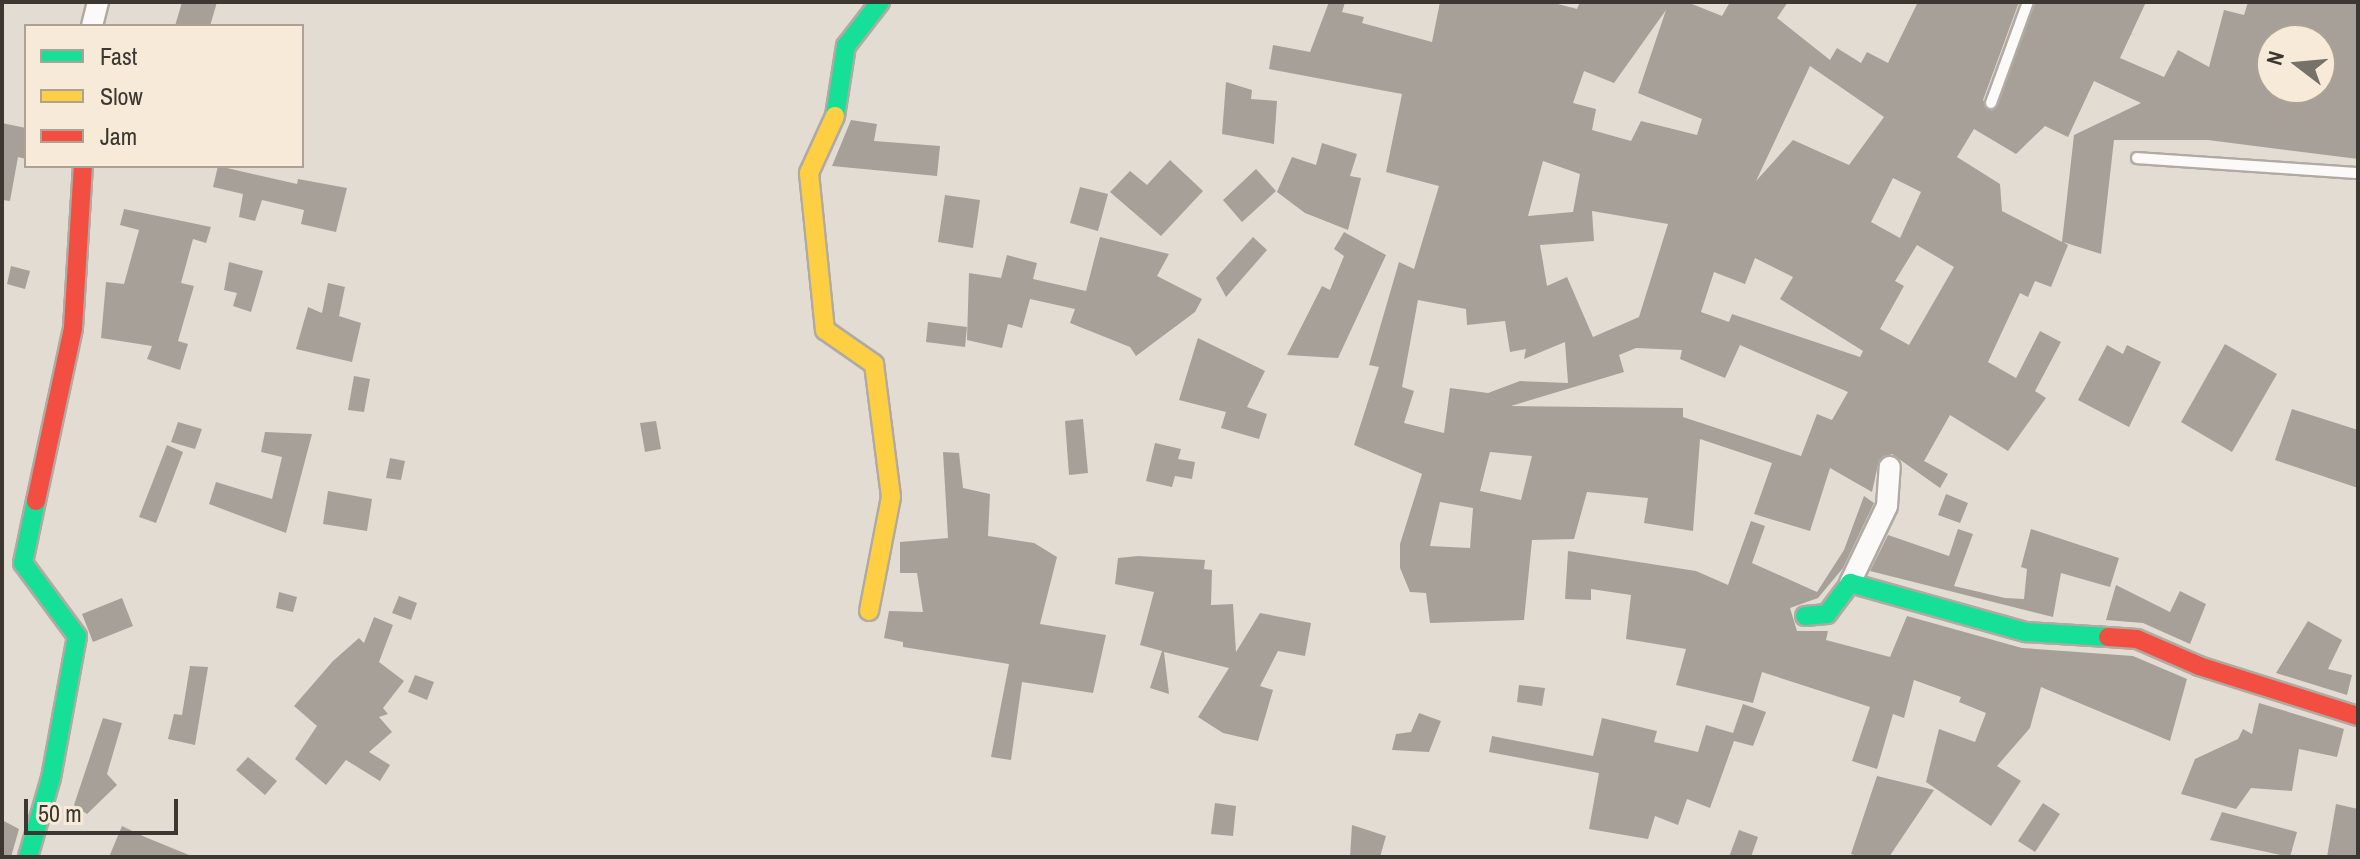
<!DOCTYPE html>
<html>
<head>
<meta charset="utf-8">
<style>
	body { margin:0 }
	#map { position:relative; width:2360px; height:859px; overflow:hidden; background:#e3dcd2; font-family:"Archivo Narrow",sans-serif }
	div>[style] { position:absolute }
	.building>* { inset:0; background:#a7a099 }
	.roads { filter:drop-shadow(2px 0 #b0aaa2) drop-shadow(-2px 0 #b0aaa2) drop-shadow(0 2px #b0aaa2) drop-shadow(0 -2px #b0aaa2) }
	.lane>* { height:10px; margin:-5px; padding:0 5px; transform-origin:5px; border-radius:5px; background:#fbfaf8 }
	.street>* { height:20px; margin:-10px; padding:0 10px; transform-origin:10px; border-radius:10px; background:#fbfaf8 }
	.fast>* { height:18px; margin:-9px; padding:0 9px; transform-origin:9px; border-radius:9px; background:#16e098 }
	.slow>* { height:18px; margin:-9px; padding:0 9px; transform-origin:9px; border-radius:9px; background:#ffcf43 }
	.jam>* { height:18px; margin:-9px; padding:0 9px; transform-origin:9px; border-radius:9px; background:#f24e42 }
	span { translate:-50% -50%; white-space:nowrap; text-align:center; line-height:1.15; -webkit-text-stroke:8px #f7ead8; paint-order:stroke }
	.frame { position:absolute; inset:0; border:4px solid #3c3730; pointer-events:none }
	.legend { position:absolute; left:24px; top:24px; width:280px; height:144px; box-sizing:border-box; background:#f7ead8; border:2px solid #aca295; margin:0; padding:10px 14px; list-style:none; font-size:24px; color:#3c3730 }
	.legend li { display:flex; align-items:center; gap:16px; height:40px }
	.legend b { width:40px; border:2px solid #aca295 }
	.north { position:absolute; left:2256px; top:24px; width:80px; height:80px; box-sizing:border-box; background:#f7ead8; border:2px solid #aca295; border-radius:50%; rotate:286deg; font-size:22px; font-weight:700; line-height:32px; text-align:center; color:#3c3730 }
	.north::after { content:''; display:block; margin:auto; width:28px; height:36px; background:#767169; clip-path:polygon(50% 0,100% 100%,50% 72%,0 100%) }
	.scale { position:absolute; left:24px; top:799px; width:154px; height:36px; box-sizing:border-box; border:4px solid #3c3730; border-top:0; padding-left:10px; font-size:24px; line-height:28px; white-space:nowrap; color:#3c3730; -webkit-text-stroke:6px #f7ead8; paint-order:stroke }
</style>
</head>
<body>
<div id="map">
	<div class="building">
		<div style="clip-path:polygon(182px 2px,217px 2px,210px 26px,175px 26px)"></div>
		<div style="clip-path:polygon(evenodd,1329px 2px,1345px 2px,1342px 12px,1364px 17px,1362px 23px,1432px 42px,1440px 2px,1550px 2px,1577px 9px,1580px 2px,1687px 2px,1722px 16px,1730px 2px,1788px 2px,1777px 18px,1830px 60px,1837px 48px,1861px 63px,1867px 52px,1888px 63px,1918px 2px,2019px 2px,1983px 100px,1992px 111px,2036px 2px,2146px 2px,2120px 58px,2164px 77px,2178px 50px,2209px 67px,2224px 10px,2244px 15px,2248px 2px,2358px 2px,2358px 159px,2208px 140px,2114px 140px,2101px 254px,2063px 242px,2068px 245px,2051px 287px,2035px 281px,2028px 297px,2020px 293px,1988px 362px,2016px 378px,2040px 331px,2061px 342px,2035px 391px,2046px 398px,2008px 451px,1950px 415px,1924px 461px,1948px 474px,1940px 488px,1892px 454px,1879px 460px,1872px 492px,1830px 468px,1810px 531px,1754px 514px,1772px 463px,1700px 439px,1693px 531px,1644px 523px,1648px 498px,1587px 492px,1574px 539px,1532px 540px,1524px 620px,1430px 623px,1426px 593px,1410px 592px,1400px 568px,1400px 544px,1422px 474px,1354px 445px,1379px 367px,1369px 365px,1399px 262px,1414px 269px,1439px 186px,1386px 172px,1402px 94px,1269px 69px,1273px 45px,1310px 52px,1329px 2px,1666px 10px,1638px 93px,1702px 119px,1697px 135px,1641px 121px,1631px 141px,1592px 130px,1596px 109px,1573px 103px,1584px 71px,1614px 83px,1666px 10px,1329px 2px,2272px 40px,2320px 40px,2320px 88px,2272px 88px,2272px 40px,1329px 2px,1810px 66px,1884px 117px,1849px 165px,1793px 140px,1756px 181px,1810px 66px,1329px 2px,2094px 81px,2141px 103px,2074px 135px,2062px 242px,2002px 211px,2000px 184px,1957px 157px,1974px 129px,2016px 154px,2045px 126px,2068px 137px,2094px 81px,1329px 2px,1543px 161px,1580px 174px,1573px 212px,1528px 216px,1543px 161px,1329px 2px,1893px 178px,1921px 192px,1900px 238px,1871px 222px,1893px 178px,1329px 2px,1592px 211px,1668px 224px,1639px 317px,1593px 337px,1567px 277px,1547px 286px,1540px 245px,1594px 241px,1592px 211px,1329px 2px,1917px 245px,1954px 267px,1909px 345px,1880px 329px,1904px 286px,1895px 281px,1917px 245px,1329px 2px,1755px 258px,1793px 277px,1780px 299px,1863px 351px,1860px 357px,1732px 314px,1729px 322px,1701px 312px,1714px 272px,1745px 284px,1755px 258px,1329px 2px,1418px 300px,1466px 309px,1467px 325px,1505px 321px,1510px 352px,1526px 349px,1524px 359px,1565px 342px,1568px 383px,1520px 381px,1488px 393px,1450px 388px,1444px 433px,1404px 423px,1414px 391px,1402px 387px,1418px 300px,1329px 2px,1740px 345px,1848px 392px,1832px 420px,1817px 414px,1801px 456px,1683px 417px,1683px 408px,1511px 406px,1624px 372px,1619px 355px,1636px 348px,1682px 350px,1680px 359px,1725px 378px,1740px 345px,1329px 2px,1490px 452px,1532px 456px,1521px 500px,1480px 491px,1490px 452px,1329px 2px,1440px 502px,1473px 508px,1470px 548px,1430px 546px,1440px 502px)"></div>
		<div style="clip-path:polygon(1226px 82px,1252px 90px,1251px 99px,1277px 101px,1274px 144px,1222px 134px)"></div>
		<div style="clip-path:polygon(851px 120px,877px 124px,874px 141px,940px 146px,937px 176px,832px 166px)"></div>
		<div style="clip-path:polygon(2px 123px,26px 128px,26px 159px,18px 157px,10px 201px,2px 200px)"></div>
		<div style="clip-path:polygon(1322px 143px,1357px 154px,1350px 176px,1361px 178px,1348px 230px,1305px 213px,1277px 192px,1292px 157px,1316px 165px)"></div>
		<div style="clip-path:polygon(1170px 160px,1203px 191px,1161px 236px,1110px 192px,1130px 171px,1147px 185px)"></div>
		<div style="clip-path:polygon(218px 166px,297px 184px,298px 179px,347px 188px,336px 232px,301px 224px,304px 210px,262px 200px,255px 221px,239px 217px,243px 194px,213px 187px)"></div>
		<div style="clip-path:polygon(1256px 169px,1276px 191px,1242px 222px,1223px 200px)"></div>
		<div style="clip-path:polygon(1080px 187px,1108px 194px,1098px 231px,1070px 223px)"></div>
		<div style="clip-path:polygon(945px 195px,980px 200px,973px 248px,938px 242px)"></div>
		<div style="clip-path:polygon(124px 209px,211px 227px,206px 243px,193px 239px,181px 283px,194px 286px,178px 341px,188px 344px,180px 370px,147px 359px,152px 346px,101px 338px,106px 282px,124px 284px,139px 230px,120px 225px)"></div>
		<div style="clip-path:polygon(1344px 232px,1386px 255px,1338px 358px,1287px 355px,1322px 286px,1330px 290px,1344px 256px,1334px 249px)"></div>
		<div style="clip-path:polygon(1100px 237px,1169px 254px,1157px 276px,1202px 299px,1195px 312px,1136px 356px,1130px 347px,1070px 323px,1075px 309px,1030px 299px,1022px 328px,1008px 324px,1002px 348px,967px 340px,969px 273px,1001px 278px,1007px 255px,1037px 263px,1033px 279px,1086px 291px)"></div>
		<div style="clip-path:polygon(1253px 237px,1267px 250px,1226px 297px,1216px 278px)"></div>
		<div style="clip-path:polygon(229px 262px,263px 271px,251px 312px,233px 306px,237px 293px,224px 290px)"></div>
		<div style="clip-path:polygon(11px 266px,30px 271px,25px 289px,7px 284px)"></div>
		<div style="clip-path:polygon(328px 283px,345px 287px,339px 316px,361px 323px,352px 362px,296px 349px,308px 307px,322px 313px)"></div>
		<div style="clip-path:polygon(928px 322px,967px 327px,965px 347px,926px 342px)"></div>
		<div style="clip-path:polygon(1198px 338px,1265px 371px,1247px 407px,1267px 414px,1259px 439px,1221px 428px,1226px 412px,1179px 400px)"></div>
		<div style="clip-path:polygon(2225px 344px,2277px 374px,2232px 452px,2181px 422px)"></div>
		<div style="clip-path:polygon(2107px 345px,2123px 354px,2127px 345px,2161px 362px,2129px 427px,2078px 400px)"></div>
		<div style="clip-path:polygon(354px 376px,370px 379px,364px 412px,348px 410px)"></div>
		<div style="clip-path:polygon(2292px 409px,2358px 430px,2358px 488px,2275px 460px)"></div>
		<div style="clip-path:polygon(1083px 419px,1088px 473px,1069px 475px,1065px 421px)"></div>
		<div style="clip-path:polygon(656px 421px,661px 449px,645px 452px,640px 423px)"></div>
		<div style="clip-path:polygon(178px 422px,202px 429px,195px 449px,171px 442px)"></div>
		<div style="clip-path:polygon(265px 432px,312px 434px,286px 533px,209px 504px,216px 482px,272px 499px,282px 457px,261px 452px)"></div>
		<div style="clip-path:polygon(1155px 443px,1181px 449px,1178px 459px,1195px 462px,1192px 479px,1175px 476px,1172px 487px,1146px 481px)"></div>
		<div style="clip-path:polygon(167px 445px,183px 452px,156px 523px,139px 517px)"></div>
		<div style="clip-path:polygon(943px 452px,959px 453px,963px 488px,990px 494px,988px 536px,1034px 543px,1057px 557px,1040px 624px,1106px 635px,1093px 693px,1022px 682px,1011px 760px,991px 757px,1009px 664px,903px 647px,903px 642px,884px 638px,889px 611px,923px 612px,917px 573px,900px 573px,900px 542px,948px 538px)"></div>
		<div style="clip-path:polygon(390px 458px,405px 461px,401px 480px,386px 478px)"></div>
		<div style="clip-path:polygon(328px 491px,372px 499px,367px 531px,323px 524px)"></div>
		<div style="clip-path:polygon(1946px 494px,1968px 503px,1960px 523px,1938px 515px)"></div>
		<div style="clip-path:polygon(1864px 496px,1874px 503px,1843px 568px,1818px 598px,1790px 608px,1797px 631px,1828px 631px,1826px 640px,1890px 657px,1907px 616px,2022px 648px,2133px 656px,2187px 679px,2170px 741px,2041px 687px,2030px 728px,1997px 766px,2021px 781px,1991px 826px,1926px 782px,1939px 729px,1975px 742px,1986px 713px,1959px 702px,1961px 697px,1914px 680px,1904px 718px,1893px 714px,1877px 769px,1852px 761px,1870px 707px,1762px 672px,1753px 703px,1676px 685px,1686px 649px,1626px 639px,1631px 595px,1591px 589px,1591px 600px,1565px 599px,1568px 551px,1696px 571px,1728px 585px,1751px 521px,1765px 526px,1752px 563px,1817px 592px,1844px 550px)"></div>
		<div style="clip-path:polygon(1958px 529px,1973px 534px,1954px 586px,2005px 598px,2024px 599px,2027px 569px,2021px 567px,2031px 529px,2119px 558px,2110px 587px,2061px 573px,2053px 617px,1870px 571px,1888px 535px,1949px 556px)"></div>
		<div style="clip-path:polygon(1138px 556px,1205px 560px,1204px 569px,1212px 570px,1211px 605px,1233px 604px,1236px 652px,1260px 613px,1311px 623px,1305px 656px,1278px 651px,1260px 686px,1273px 690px,1258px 741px,1223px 733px,1198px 717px,1229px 668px,1164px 652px,1169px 694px,1150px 688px,1162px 651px,1140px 645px,1154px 592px,1115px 584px,1118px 558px)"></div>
		<div style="clip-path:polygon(2116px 585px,2170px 612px,2180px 591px,2206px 604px,2190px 644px,2143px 623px,2106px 620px)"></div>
		<div style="clip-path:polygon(279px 592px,297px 597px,293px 612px,276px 608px)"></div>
		<div style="clip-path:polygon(399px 596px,417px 603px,411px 620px,392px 613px)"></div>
		<div style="clip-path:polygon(122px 598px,133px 626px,93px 642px,82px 614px)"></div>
		<div style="clip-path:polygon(374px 617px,393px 625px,379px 662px,404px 681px,383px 708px,388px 714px,379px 717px,392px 732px,369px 752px,390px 765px,380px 781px,346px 760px,326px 785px,295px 759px,317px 726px,294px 706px,333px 661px,359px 638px,364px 643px)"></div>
		<div style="clip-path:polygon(2308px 621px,2342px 640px,2328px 669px,2352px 675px,2347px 695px,2276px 673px)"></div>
		<div style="clip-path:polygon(190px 666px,208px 667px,195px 745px,168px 739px,174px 714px,182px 715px)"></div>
		<div style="clip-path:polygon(415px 675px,434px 682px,427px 700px,408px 692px)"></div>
		<div style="clip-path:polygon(1519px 685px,1545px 688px,1542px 706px,1517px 702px)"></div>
		<div style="clip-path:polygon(2259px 703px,2344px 729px,2337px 757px,2299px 749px,2292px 791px,2251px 788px,2236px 809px,2181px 794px,2195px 759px,2238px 739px,2243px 729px,2252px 734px)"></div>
		<div style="clip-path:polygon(1743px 704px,1766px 712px,1753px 746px,1734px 741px,1710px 808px,1687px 799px,1678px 825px,1655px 816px,1648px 839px,1589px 829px,1599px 773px,1489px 752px,1492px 736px,1593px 756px,1602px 718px,1657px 731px,1654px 742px,1698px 752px,1706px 725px,1733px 733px)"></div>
		<div style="clip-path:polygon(1419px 713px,1441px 721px,1429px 752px,1392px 750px,1396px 734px,1411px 732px)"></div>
		<div style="clip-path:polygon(103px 718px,122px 723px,107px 774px,117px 785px,87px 814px,74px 805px)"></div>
		<div style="clip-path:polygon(248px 757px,277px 781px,265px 795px,236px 770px)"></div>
		<div style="clip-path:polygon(1877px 776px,1934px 790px,1889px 857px,1860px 857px,1851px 854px)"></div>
		<div style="clip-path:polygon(1215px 803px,1236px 806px,1233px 836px,1211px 834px)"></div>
		<div style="clip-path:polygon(2043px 803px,2060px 814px,2035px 852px,2018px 841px)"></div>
		<div style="clip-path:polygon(2336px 804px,2358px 809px,2358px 857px,2327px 857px)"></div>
		<div style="clip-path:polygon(2222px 812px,2297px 832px,2290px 857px,2210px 840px)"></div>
		<div style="clip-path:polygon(2px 820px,19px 829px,11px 857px,2px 857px)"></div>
		<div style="clip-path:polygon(1352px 825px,1386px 836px,1380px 857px,1350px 857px)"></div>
		<div style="clip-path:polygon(122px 826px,145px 837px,194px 857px,109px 857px)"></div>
		<div style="clip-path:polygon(1739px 830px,1758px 837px,1751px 857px,1729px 857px)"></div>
	</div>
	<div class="roads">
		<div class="lane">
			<div style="left:1991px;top:103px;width:108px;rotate:-69.9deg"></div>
			<div style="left:2137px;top:158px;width:222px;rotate:3.9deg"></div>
		</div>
		<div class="street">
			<div style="left:92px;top:26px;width:25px;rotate:-76deg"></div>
			<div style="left:1850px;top:583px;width:85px;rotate:-64.3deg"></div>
			<div style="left:1887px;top:506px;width:39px;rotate:-86deg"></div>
		</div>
		<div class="fast">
			<div style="left:835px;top:116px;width:71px;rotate:-81.1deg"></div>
			<div style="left:846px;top:46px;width:56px;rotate:-52.3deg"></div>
			<div style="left:1805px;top:616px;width:22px;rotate:-5deg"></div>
			<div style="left:1827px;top:614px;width:39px;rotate:-53deg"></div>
			<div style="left:1850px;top:583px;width:183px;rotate:15.6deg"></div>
			<div style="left:2026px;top:632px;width:82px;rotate:3.5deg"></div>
			<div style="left:28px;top:857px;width:82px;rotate:-73.8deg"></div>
			<div style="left:51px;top:778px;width:144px;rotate:-79.6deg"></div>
			<div style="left:77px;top:636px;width:91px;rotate:-126.5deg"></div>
			<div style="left:23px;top:563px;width:63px;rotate:-78.2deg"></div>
		</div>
		<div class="slow">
			<div style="left:835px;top:116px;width:63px;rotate:114.5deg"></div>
			<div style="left:809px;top:173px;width:158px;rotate:84.2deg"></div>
			<div style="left:825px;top:330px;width:60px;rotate:34.8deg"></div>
			<div style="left:874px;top:364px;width:134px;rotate:82.7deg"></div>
			<div style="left:891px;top:497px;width:116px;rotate:100.9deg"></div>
		</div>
		<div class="jam">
			<div style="left:36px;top:501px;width:177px;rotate:-77.9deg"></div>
			<div style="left:73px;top:328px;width:162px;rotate:-86.5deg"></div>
			<div style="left:2108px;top:637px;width:29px;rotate:4deg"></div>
			<div style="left:2137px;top:639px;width:68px;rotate:23.5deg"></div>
			<div style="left:2199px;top:666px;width:167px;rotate:17.5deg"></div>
		</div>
	</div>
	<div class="frame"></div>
	<ul class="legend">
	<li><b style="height:10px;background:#16e098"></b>Fast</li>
	<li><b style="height:10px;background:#ffcf43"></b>Slow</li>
	<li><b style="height:10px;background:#f24e42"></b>Jam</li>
	</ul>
	<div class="north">N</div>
	<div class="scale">50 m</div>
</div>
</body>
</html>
